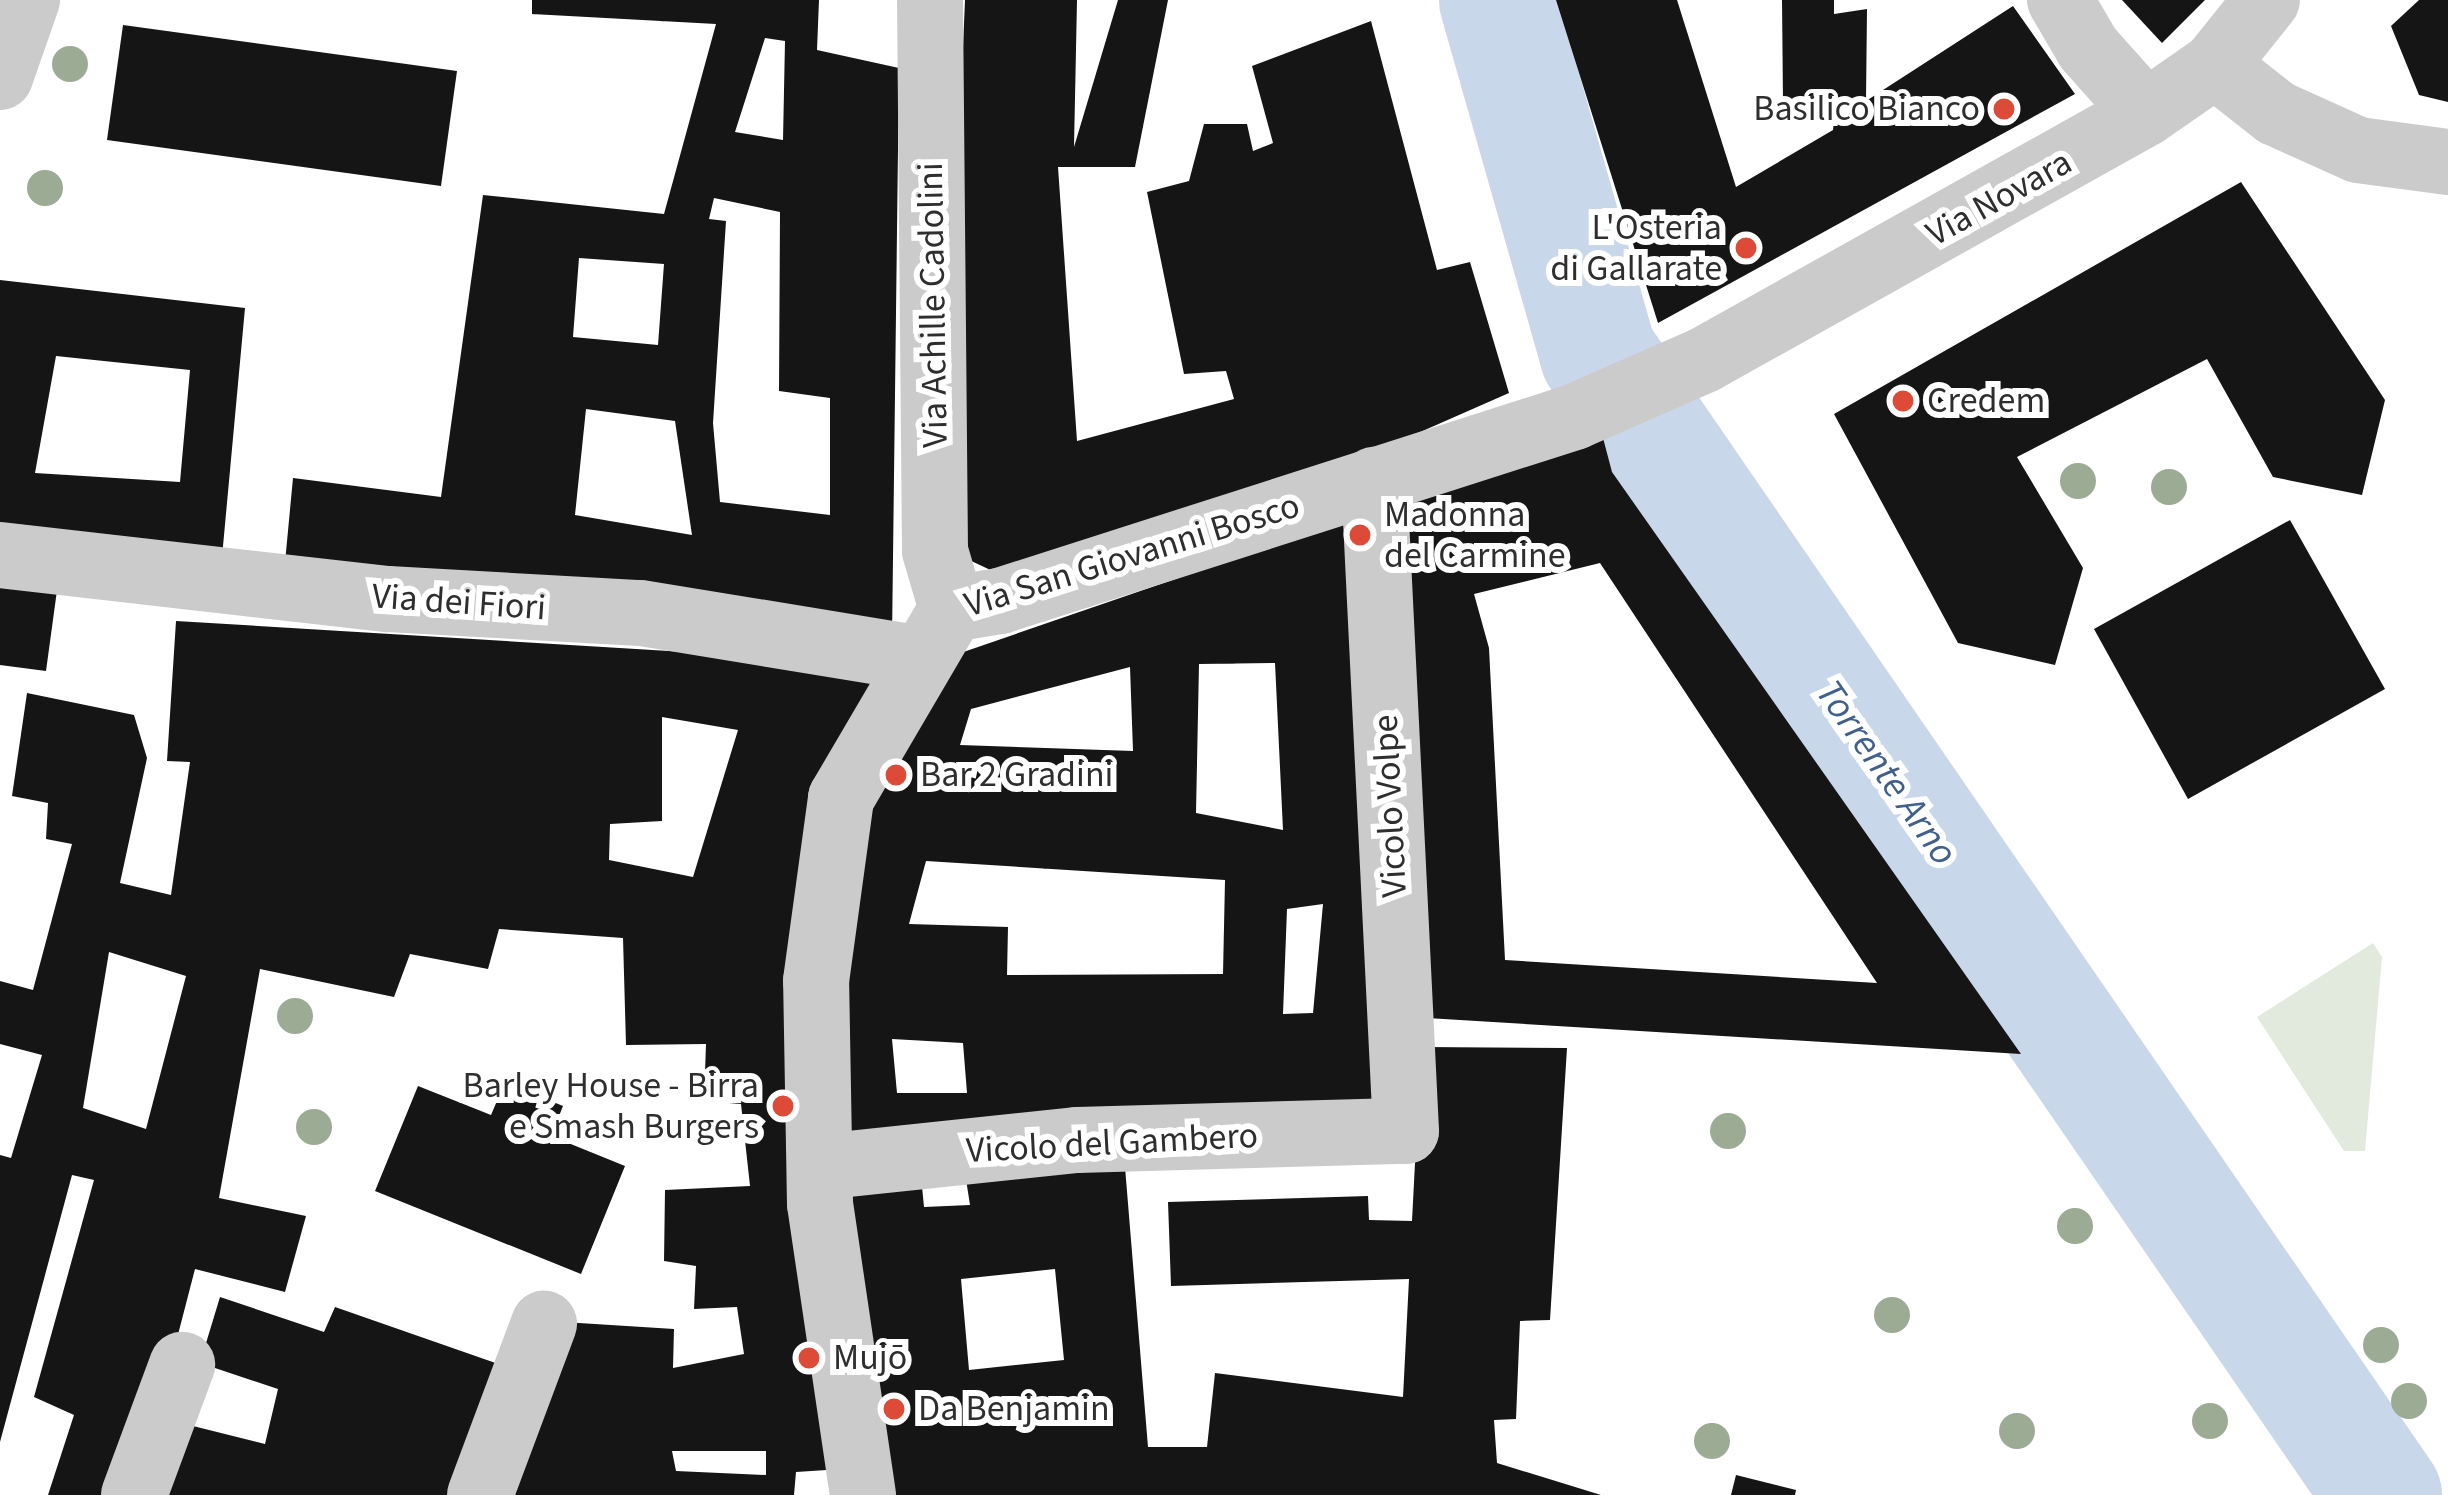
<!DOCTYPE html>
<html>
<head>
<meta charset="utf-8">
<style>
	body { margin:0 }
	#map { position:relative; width:2448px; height:1495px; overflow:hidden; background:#fff; font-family:"Source Sans 3",sans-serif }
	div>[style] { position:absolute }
	.green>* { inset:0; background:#e1eadc }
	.river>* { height:117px; margin:-58.5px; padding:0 58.5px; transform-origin:58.5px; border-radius:58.5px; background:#c9d7ea }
	.building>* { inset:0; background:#151515 }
	.minor>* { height:66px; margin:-33px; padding:0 33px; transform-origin:33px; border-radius:33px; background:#cbcbcb }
	.trees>* { width:36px; height:36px; margin:-18px; border-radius:50%; background:#9bab94 }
	.dots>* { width:33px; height:33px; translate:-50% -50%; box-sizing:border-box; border:6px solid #fff; border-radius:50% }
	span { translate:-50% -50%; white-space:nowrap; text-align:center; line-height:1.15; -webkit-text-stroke:12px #fff; paint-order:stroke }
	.poi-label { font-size:36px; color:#2e2e2e }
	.right { translate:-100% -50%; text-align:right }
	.left { translate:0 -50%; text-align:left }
	.street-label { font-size:36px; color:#2e2e2e }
	.water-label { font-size:39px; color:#3f608c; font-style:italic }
</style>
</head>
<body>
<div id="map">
	<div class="green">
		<div style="clip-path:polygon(2373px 943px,2382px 957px,2365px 1151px,2344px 1151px,2257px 1017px)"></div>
	</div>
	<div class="river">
		<div style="left:1497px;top:0;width:368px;rotate:74.1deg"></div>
		<div style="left:1598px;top:354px;width:1385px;rotate:55.47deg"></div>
	</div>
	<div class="building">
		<div style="clip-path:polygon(evenodd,532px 0,819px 0,817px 50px,899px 68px,892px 640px,284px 573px,293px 478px,441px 497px,483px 195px,664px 214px,716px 24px,532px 14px,532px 0,765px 38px,785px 41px,783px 140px,735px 132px,765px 38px,532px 0,714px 198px,780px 212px,779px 391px,830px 398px,830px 515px,720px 502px,713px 423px,726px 221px,709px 219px,714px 198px,532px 0,579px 258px,664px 264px,658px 345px,573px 337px,579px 258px,532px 0,586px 409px,675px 421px,692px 535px,575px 515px,586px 409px)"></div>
		<div style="clip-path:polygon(965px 0,1077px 0,1074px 147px,1118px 0,1168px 0,1135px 167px,1058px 167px,1077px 441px,1234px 399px,1226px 371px,1184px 374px,1147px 192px,1189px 181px,1204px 124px,1247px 124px,1253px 151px,1273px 143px,1252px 66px,1371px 21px,1437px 270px,1470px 262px,1509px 393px,1368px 455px,999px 574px,967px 559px,958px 166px)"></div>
		<div style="clip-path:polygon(1556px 0,1677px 0,1736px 187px,1833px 130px,1836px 102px,1783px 102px,1782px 0,1834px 0,1834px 14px,1867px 9px,1866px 101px,2013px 6px,2075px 94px,1658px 323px)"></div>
		<div style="clip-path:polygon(2122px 0,2205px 0,2162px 43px)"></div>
		<div style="clip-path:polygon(2419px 0,2448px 0,2448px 102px,2419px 95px,2391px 26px)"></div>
		<div style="clip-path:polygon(123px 25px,457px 71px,441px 186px,107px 140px)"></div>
		<div style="clip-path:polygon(2241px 182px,2385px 400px,2362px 495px,2273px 477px,2207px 359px,2017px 457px,2083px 568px,2055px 665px,1958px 643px,1834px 414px)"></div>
		<div style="clip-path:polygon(evenodd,0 280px,245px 308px,222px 557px,0 536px,0 280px,56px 356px,190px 370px,180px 482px,35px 473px,56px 356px)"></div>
		<div style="clip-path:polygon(evenodd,1603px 438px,1612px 472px,2021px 1054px,1427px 1018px,1401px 506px,1603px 438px,1600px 563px,1877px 983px,1505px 960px,1489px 648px,1474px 594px,1600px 563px)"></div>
		<div style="clip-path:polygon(evenodd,1358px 516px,1388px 1107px,843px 1146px,836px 1040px,869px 786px,946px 658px,1358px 516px,1275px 663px,1283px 830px,1196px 813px,1199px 664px,1275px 663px,1358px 516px,1130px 667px,1133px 751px,960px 745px,971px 709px,1130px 667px,1358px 516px,926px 861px,1225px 880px,1223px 974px,1007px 975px,1008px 927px,909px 924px,926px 861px,1358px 516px,1323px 904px,1313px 1013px,1283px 1014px,1287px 909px,1323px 904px,1358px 516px,892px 1039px,963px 1043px,967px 1093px,897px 1093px,892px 1039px)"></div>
		<div style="clip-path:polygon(2290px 520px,2385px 689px,2188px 799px,2094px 629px)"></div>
		<div style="clip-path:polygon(0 574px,58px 583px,46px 671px,0 665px)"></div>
		<div style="clip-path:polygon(evenodd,176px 621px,885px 664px,827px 791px,842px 1469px,796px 1472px,794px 1495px,499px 1495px,563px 1322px,674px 1329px,673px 1368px,744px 1354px,737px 1307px,694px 1309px,696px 1266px,664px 1261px,665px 1190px,750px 1186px,741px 1104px,704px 1101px,706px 1044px,626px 1045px,623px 938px,499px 929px,488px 969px,410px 954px,394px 997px,260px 969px,219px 1198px,306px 1216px,285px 1292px,195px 1269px,159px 1408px,122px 1495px,48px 1495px,74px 1415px,34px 1397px,94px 1180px,72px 1175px,0 1442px,0 1155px,11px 1158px,42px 1055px,0 1044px,0 981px,33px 990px,72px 844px,46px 839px,48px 803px,12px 796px,27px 693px,134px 715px,147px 758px,120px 883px,171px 895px,190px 762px,167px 761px,176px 621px,662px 717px,738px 730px,693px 877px,609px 860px,610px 824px,662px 821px,662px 717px,176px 621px,109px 952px,186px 976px,146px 1129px,83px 1108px,109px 952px,176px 621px,672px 1451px,766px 1451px,766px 1475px,676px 1471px,672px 1451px)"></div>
		<div style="clip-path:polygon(evenodd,1421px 1047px,1567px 1048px,1550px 1320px,1520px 1321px,1516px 1419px,1494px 1420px,1497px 1463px,1601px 1495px,888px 1495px,842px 1179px,920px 1166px,924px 1207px,970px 1205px,965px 1173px,1125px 1167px,1148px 1447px,1207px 1447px,1215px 1373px,1403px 1397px,1409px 1279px,1171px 1286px,1168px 1202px,1368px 1196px,1369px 1220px,1412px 1221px,1421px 1047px,1055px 1269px,1064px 1360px,969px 1370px,961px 1279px,1055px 1269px)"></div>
		<div style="clip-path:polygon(505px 1082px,563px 1106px,551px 1136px,625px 1166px,581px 1274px,375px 1191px,418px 1086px,491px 1115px)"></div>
		<div style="clip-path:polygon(220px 1297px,324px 1332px,335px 1307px,507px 1367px,459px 1495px,152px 1495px,181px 1423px,265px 1444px,278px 1389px,200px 1363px)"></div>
		<div style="clip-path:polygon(1736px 1475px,1796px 1490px,1795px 1495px,1731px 1495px)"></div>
	</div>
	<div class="minor">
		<div style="left:930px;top:0;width:551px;rotate:89.48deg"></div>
		<div style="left:935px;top:551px;width:60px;rotate:73.7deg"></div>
		<div style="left:2060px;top:0;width:56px;rotate:59.7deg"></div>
		<div style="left:2088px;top:48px;width:87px;rotate:48.3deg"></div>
		<div style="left:2215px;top:65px;width:78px;rotate:38.2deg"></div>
		<div style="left:2276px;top:113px;width:90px;rotate:24.3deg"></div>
		<div style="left:2358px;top:150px;width:91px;rotate:7.6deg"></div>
		<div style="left:0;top:77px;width:82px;rotate:-70.7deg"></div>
		<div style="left:0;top:555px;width:390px;rotate:6.5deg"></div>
		<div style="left:388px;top:599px;width:253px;rotate:3.2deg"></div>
		<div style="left:641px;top:613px;width:280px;rotate:9.3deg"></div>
		<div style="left:820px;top:1167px;width:258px;rotate:-6deg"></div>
		<div style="left:1077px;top:1140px;width:329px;rotate:-1.6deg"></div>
		<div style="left:1406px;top:1131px;width:652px;rotate:-92.81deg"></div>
		<div style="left:134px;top:1495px;width:139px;rotate:-69.7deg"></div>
		<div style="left:480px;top:1495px;width:183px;rotate:-69.5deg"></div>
		<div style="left:863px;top:1495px;width:294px;rotate:-98.4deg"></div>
		<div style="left:820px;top:1204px;width:223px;rotate:-91deg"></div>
		<div style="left:816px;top:981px;width:185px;rotate:-82.2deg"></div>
		<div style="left:841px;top:798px;width:219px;rotate:-59.6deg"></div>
		<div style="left:952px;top:609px;width:49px;rotate:-9.5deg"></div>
		<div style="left:1000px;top:601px;width:603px;rotate:-17.77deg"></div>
		<div style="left:1574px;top:417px;width:142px;rotate:-23.7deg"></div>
		<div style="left:1704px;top:360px;width:506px;rotate:-29.2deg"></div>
		<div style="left:2146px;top:113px;width:84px;rotate:-34.8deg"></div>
		<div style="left:2215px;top:65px;width:83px;rotate:-51.3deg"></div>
	</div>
	<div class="trees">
		<div style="left:70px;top:64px"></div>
		<div style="left:45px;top:188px"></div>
		<div style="left:2078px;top:481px"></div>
		<div style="left:2169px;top:487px"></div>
		<div style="left:295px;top:1016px"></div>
		<div style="left:314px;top:1127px"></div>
		<div style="left:1728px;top:1131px"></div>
		<div style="left:2075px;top:1226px"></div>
		<div style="left:1892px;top:1315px"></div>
		<div style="left:2381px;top:1345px"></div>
		<div style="left:2409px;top:1401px"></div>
		<div style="left:2210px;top:1421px"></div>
		<div style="left:2017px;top:1431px"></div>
		<div style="left:1712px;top:1441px"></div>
	</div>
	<div class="dots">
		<div style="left:2004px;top:109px;background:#dd4a37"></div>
		<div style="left:1746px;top:248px;background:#dd4a37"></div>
		<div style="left:1903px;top:401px;background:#dd4a37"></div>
		<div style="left:1360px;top:535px;background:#dd4a37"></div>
		<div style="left:896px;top:775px;background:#dd4a37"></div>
		<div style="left:783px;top:1106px;background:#dd4a37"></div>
		<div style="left:809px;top:1358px;background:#dd4a37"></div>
		<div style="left:894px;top:1409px;background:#dd4a37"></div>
	</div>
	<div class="poi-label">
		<span class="right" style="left:1980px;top:109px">Basilico Bianco</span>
		<span class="right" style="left:1722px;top:248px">L'Osteria<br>di Gallarate</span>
		<span class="left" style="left:1927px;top:401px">Credem</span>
		<span class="left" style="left:1384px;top:535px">Madonna<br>del Carmine</span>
		<span class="left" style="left:920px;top:775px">Bar 2 Gradini</span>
		<span class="right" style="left:759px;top:1106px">Barley House - Birra<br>e Smash Burgers</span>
		<span class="left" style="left:833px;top:1358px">Mujō</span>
		<span class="left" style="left:918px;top:1409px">Da Benjamin</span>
	</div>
	<div class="street-label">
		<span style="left:1999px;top:198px;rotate:-29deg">Via Novara</span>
		<span style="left:933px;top:305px;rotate:-91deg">Via Achille Cadolini</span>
		<span style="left:1132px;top:555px;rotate:-17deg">Via San Giovanni Bosco</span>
		<span style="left:459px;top:602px;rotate:4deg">Via dei Fiori</span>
		<span style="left:1390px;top:806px;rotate:-93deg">Vicolo Volpe</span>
		<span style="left:1112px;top:1143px;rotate:-3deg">Vicolo del Gambero</span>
	</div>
	<div class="water-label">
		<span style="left:1886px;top:773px;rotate:55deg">Torrente Arno</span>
	</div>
</div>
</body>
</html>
